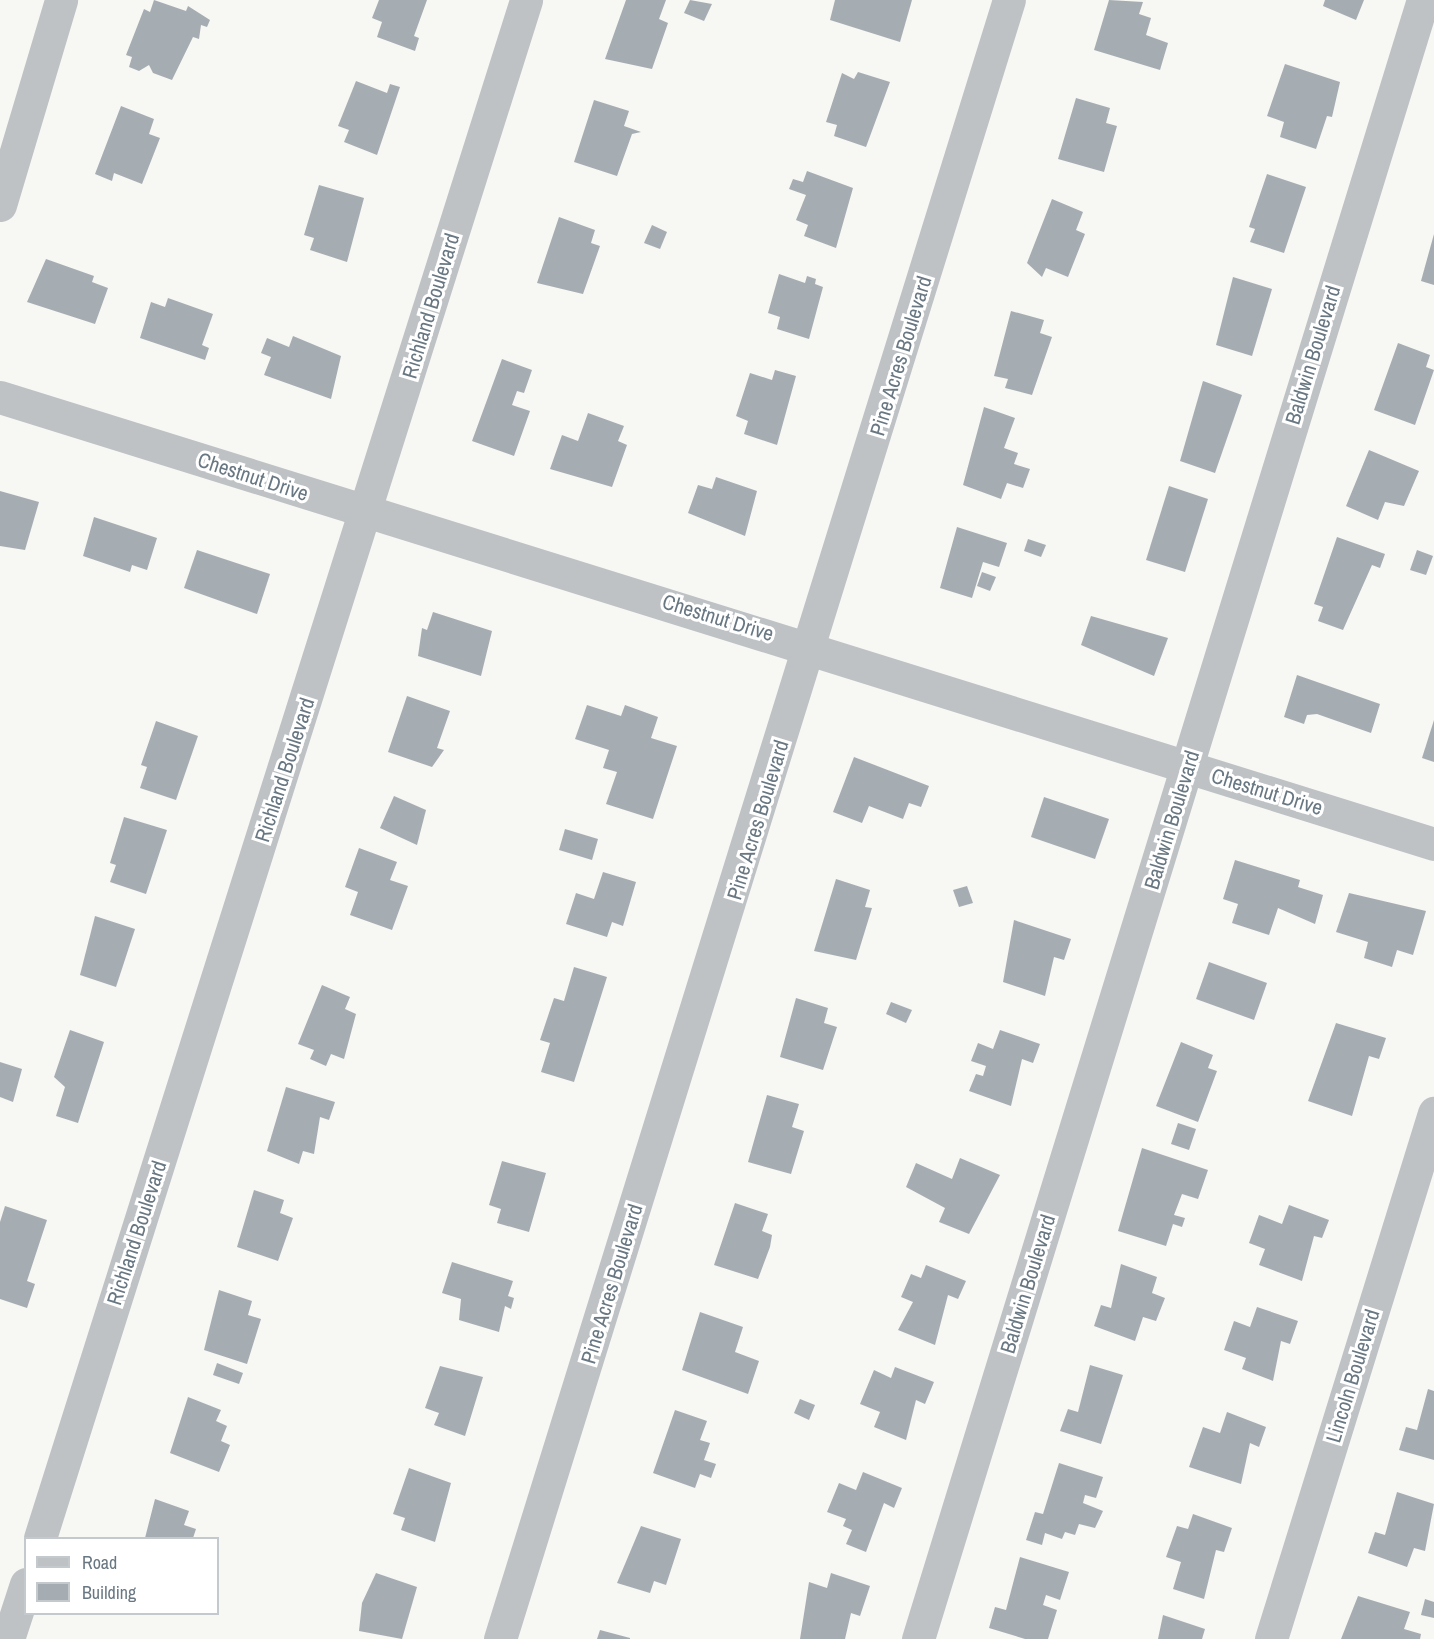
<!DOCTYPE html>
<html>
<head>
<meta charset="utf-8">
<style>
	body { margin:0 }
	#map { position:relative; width:1434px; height:1639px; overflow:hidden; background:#f7f7f4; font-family:"Archivo Narrow",sans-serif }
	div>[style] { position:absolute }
	.building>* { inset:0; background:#a6adb2 }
	.minor>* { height:33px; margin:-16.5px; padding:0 16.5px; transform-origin:16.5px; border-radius:16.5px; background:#bec2c5 }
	span { translate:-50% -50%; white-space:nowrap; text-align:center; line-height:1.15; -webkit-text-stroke:6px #fff; paint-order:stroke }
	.street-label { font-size:21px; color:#687782 }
	.legend { position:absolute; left:24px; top:1537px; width:195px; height:78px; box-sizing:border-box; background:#fff; border:2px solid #c3c9cd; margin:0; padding:8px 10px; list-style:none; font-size:18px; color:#687782 }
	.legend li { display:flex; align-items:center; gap:12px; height:30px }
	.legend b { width:30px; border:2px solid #c3c9cd }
</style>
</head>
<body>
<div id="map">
	<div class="building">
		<div style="clip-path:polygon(154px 0,186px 11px,188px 6px,210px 20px,207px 27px,201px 25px,199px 39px,193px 37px,172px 80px,153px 73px,149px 65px,139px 71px,129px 67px,132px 57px,126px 55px,144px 9px,150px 12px)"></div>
		<div style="clip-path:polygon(379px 0,427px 0,414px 36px,419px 38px,415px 51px,377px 37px,382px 22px,372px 18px)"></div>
		<div style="clip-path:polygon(626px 0,666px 0,659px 19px,668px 23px,652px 69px,605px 59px)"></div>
		<div style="clip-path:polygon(690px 0,712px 4px,704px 21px,684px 13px)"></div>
		<div style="clip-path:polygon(835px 0,912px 0,900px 42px,830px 20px)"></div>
		<div style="clip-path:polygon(1109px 0,1143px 2px,1139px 14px,1151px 18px,1146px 35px,1168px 43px,1160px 70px,1094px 50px)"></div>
		<div style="clip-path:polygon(1325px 0,1364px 0,1356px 20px,1323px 6px)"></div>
		<div style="clip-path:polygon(1285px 64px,1340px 82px,1332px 117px,1327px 116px,1316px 149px,1280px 137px,1284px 122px,1267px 116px)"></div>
		<div style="clip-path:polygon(858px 72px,890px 82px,866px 147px,834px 136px,837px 125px,826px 122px,842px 73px,854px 79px)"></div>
		<div style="clip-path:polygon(356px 81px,387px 93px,390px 84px,400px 87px,377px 155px,344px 142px,349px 130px,338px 126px)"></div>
		<div style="clip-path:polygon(1076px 98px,1110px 108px,1106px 123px,1117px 126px,1104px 172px,1058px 159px)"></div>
		<div style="clip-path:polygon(594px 100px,629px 111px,624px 126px,641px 132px,632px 134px,617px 176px,574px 162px)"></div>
		<div style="clip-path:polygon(121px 106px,154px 119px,149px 134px,160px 138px,142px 184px,114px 173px,112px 181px,95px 174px)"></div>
		<div style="clip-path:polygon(807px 171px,853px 188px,836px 248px,804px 236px,808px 225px,796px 220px,806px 195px,789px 189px,793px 179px,803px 182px)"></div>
		<div style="clip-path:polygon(1267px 174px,1306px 187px,1284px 253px,1250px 242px,1255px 229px,1249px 227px)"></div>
		<div style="clip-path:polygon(319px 185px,364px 198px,347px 262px,310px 250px,314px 238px,304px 235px)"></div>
		<div style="clip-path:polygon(1052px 199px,1083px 212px,1076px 230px,1085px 234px,1068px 277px,1046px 268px,1042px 277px,1027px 263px)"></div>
		<div style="clip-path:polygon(559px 217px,595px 230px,591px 243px,600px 246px,583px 294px,537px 283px)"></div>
		<div style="clip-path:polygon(652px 225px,667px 232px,660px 249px,644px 243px)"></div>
		<div style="clip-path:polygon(1434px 234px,1434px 285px,1421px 281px)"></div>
		<div style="clip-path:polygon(46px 259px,94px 276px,92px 282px,108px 288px,95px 324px,27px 302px)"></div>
		<div style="clip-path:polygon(779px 274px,805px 283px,807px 276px,816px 279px,815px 284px,823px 287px,809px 339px,777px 329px,780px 317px,768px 313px)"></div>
		<div style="clip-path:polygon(1233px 277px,1272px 289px,1252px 356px,1216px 345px)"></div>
		<div style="clip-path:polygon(168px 298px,213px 314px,202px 345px,209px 348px,205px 360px,140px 338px,151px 302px,165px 307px)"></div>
		<div style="clip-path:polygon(1011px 311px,1044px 320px,1040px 333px,1052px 337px,1032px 395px,1005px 388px,1008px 379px,994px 376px)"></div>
		<div style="clip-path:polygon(293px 336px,341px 356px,331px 399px,264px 375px,271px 357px,261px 353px,267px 338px,289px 347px)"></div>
		<div style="clip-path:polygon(1398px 343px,1430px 355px,1426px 367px,1434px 370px,1415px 425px,1374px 410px)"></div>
		<div style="clip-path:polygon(502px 359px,532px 370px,524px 393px,517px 391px,512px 405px,530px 411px,514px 456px,472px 441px)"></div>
		<div style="clip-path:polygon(775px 370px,796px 376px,777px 445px,744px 434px,748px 421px,736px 416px,750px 373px,772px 380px)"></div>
		<div style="clip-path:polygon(1203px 381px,1242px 395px,1215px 473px,1180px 461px)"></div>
		<div style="clip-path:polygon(984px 407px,1015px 418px,1004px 448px,1018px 453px,1014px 464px,1030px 469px,1023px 488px,1007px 483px,1001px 499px,963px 485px)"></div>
		<div style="clip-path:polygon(588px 413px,624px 426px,618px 441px,627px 445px,612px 487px,550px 469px,562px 435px,578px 441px)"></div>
		<div style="clip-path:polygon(1369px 450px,1419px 471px,1404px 506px,1385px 502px,1378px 520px,1346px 506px)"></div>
		<div style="clip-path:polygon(716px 477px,757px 491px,745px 536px,688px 513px,698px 485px,712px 489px)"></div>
		<div style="clip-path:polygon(1169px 486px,1208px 499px,1185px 572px,1146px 560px)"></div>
		<div style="clip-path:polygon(0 491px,39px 502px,25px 550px,0 546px)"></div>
		<div style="clip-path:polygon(94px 517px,157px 538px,147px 570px,132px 565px,130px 572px,83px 556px)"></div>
		<div style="clip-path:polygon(957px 527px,1007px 543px,999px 567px,983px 562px,972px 598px,940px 588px)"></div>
		<div style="clip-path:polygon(1337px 537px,1385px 554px,1380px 568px,1372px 565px,1343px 630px,1318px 621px,1323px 607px,1314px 604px)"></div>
		<div style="clip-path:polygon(1028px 539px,1046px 545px,1041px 557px,1024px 551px)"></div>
		<div style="clip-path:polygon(197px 550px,270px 574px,257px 614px,184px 588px)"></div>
		<div style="clip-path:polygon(1417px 550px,1433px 556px,1426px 575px,1410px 570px)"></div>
		<div style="clip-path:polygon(982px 572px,996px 577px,990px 591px,977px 586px)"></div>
		<div style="clip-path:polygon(433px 612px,492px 631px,481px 676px,418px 656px,422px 628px,427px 630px)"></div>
		<div style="clip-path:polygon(1091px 616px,1168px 638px,1154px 676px,1081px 645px)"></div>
		<div style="clip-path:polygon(1297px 675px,1380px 704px,1371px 733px,1317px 714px,1307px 715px,1304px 724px,1284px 717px)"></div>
		<div style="clip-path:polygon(407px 696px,450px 711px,437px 748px,444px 750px,432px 767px,388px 752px)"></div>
		<div style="clip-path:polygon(587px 705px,621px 716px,625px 705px,658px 717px,651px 738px,677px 746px,653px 819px,606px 804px,617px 772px,603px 768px,609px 750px,575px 739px)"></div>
		<div style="clip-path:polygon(1434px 720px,1434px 762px,1422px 758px)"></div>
		<div style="clip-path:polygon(156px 721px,198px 736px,176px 800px,140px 788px,147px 767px,141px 765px)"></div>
		<div style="clip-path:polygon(854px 757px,929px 786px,921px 807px,909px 803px,903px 819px,869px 806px,862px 823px,833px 812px)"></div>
		<div style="clip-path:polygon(394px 796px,426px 810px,417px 845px,380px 828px)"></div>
		<div style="clip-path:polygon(1044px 797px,1109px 819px,1095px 859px,1031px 837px)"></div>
		<div style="clip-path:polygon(124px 817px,167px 830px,146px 894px,110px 882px,116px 865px,110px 863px)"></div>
		<div style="clip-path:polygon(565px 829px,598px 839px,592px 860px,559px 850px)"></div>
		<div style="clip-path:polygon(359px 848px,397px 862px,390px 880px,408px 886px,392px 930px,350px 915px,358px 892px,345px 887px)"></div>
		<div style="clip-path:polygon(1235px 860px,1300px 880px,1298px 887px,1323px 895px,1315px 924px,1278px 908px,1269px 935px,1232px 923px,1238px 904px,1223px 899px)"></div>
		<div style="clip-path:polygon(603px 872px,636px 882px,623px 926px,612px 922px,607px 937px,566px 924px,576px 893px,594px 899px)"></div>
		<div style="clip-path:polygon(836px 879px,870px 890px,865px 907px,872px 908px,856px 960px,814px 951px)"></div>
		<div style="clip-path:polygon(967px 886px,973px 903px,959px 907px,953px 890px)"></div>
		<div style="clip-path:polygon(1349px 893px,1426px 911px,1413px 955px,1397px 950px,1392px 967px,1364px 958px,1368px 942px,1336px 932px)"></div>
		<div style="clip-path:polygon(95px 916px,135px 929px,116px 987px,80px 975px)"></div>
		<div style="clip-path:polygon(1014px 920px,1071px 939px,1064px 960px,1054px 957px,1045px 996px,1003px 982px)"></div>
		<div style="clip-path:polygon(1209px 962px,1267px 983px,1254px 1020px,1196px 999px)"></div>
		<div style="clip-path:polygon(574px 967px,607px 977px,574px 1082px,541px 1072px,550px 1043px,540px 1040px,554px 998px,564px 1001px)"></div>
		<div style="clip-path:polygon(322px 985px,350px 997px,345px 1009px,356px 1014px,344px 1059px,331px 1054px,326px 1066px,310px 1059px,314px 1050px,298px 1044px)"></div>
		<div style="clip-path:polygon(796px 998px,828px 1008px,824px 1023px,837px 1027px,823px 1070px,780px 1057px)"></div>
		<div style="clip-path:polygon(891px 1002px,912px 1010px,906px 1023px,886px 1014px)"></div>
		<div style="clip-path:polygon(1336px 1023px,1386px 1038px,1379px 1059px,1369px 1056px,1352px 1116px,1308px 1101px)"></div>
		<div style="clip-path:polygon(70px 1030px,104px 1042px,78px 1123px,56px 1116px,65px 1087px,54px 1077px)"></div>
		<div style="clip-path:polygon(1000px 1030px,1040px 1044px,1033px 1063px,1022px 1059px,1011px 1106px,969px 1091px,976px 1074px,983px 1076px,986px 1066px,971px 1061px,978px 1043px,993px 1049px)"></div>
		<div style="clip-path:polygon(1181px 1042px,1213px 1055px,1208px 1068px,1217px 1071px,1198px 1122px,1156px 1106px)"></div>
		<div style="clip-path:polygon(0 1062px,22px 1069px,13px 1102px,0 1097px)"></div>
		<div style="clip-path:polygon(286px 1087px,335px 1102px,329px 1120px,320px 1117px,314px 1154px,303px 1151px,299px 1164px,267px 1151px)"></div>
		<div style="clip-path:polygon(767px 1095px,799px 1104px,792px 1127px,804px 1131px,791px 1174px,748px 1162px)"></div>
		<div style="clip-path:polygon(1178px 1123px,1196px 1129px,1189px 1150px,1171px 1144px)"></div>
		<div style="clip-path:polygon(1142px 1148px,1208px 1170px,1198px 1199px,1182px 1194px,1174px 1215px,1185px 1218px,1182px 1227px,1173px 1224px,1166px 1246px,1118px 1231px)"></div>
		<div style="clip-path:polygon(960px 1158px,1000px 1175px,969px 1234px,939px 1222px,945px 1208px,906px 1187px,916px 1163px,952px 1179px)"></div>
		<div style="clip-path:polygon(502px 1161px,546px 1173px,529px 1232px,497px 1223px,501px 1209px,489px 1205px)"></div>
		<div style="clip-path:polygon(254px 1190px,284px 1200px,280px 1213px,293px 1218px,278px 1261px,237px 1247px)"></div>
		<div style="clip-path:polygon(735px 1203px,768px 1214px,762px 1231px,772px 1235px,770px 1247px,758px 1279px,714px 1265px)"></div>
		<div style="clip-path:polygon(1289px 1205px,1329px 1220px,1322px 1238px,1314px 1236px,1302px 1281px,1259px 1265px,1265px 1249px,1249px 1243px,1259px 1215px,1282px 1224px)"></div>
		<div style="clip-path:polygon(5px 1206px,47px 1220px,27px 1281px,35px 1284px,27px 1308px,0 1299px,0 1222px)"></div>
		<div style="clip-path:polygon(452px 1262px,513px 1281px,508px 1296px,514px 1298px,511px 1309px,505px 1306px,499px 1332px,459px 1320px,461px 1299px,442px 1293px)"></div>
		<div style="clip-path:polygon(1121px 1264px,1157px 1277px,1152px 1293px,1165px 1298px,1156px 1321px,1143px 1317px,1135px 1341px,1094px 1326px,1101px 1305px,1111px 1308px)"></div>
		<div style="clip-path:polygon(926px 1265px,966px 1281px,958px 1299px,948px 1295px,935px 1345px,898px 1330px,913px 1302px,901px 1297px,911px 1274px,921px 1278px)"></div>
		<div style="clip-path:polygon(219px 1290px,252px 1301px,248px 1315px,261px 1319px,247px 1364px,204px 1350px)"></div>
		<div style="clip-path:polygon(1257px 1307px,1298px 1321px,1290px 1344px,1281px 1341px,1273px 1381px,1242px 1369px,1246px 1358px,1224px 1350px,1234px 1321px,1250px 1327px)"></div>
		<div style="clip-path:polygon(700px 1312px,743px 1327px,735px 1352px,759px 1361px,748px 1394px,682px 1370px)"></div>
		<div style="clip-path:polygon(217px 1363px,243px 1373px,239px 1384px,213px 1375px)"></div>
		<div style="clip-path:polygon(1090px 1365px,1123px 1375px,1101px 1444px,1060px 1431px,1068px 1409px,1078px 1412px)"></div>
		<div style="clip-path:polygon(440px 1366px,483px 1377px,465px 1436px,434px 1425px,439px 1413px,425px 1408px)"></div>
		<div style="clip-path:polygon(895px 1367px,934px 1382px,925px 1404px,916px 1400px,906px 1440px,874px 1427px,880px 1412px,860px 1404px,874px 1370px,891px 1378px)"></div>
		<div style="clip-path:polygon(1428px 1389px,1434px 1391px,1434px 1460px,1399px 1450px,1406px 1427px,1417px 1430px)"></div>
		<div style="clip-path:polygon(188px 1397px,221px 1410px,216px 1421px,227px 1426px,221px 1441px,230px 1445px,219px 1472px,170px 1453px)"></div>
		<div style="clip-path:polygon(800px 1399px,815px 1405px,809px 1420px,794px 1413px)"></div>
		<div style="clip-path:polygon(675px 1410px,707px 1421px,700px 1440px,710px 1443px,704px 1460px,716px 1464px,711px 1478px,700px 1474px,695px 1488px,653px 1473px)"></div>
		<div style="clip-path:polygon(1227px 1412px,1266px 1427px,1259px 1447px,1250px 1443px,1241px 1484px,1189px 1467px,1203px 1427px,1220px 1433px)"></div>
		<div style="clip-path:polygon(1059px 1463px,1103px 1477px,1096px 1498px,1085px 1495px,1083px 1503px,1103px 1511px,1095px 1528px,1079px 1524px,1075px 1535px,1065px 1532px,1062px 1539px,1045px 1533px,1042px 1545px,1026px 1540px,1035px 1512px,1043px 1514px)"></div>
		<div style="clip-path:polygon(409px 1468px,451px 1483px,435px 1542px,401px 1530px,405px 1518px,393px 1514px)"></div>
		<div style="clip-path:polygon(863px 1472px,902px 1488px,894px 1508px,884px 1503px,866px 1552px,846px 1544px,852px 1530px,843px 1526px,846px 1519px,827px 1512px,839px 1483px,856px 1490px)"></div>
		<div style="clip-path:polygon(1397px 1492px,1434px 1504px,1425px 1551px,1414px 1548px,1407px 1567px,1368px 1553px,1375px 1532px,1385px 1535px)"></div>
		<div style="clip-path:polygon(155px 1499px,189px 1511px,184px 1525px,196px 1529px,193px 1538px,145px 1538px)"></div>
		<div style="clip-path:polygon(1193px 1514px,1232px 1528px,1224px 1552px,1216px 1550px,1204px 1599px,1173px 1589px,1181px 1562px,1166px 1557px,1177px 1526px,1188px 1529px)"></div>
		<div style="clip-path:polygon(641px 1526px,681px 1539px,666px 1585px,654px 1581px,650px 1593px,617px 1583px)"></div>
		<div style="clip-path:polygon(1020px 1557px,1069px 1572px,1060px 1600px,1046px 1595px,1043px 1605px,1057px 1610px,1048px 1639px,1025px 1639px,989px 1628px,995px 1607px,1006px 1610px)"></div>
		<div style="clip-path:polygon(376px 1573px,417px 1587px,402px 1639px,359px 1631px,362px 1603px)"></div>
		<div style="clip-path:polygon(831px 1573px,870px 1586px,860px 1616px,851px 1613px,845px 1639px,800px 1639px,809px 1582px,827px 1588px)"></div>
		<div style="clip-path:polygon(1358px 1596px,1410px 1612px,1404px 1629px,1421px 1634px,1420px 1639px,1341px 1639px)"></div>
		<div style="clip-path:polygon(1425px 1599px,1434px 1602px,1434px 1618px,1421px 1615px)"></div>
		<div style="clip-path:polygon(1163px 1615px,1205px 1629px,1202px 1639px,1158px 1639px)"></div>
		<div style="clip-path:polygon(600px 1630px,630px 1638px,630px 1639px,597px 1639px)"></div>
	</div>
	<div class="minor">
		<div style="left:0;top:205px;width:214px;rotate:-73.4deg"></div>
		<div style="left:0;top:397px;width:1502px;rotate:17.31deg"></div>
		<div style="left:40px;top:1538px;width:1613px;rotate:-72.46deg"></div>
		<div style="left:8px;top:1639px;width:58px;rotate:-71.9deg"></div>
		<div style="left:500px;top:1639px;width:1716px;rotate:-72.75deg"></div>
		<div style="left:918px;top:1639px;width:1715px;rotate:-72.88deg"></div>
		<div style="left:1271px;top:1639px;width:551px;rotate:-72.78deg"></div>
	</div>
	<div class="street-label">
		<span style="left:431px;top:306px;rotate:-73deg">Richland Boulevard</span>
		<span style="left:1313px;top:355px;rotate:-73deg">Baldwin Boulevard</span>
		<span style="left:901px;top:356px;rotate:-73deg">Pine Acres Boulevard</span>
		<span style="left:253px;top:477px;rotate:18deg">Chestnut Drive</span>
		<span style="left:718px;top:618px;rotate:17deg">Chestnut Drive</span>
		<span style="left:285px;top:770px;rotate:-72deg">Richland Boulevard</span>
		<span style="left:1267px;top:792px;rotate:17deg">Chestnut Drive</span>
		<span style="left:758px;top:820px;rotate:-73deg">Pine Acres Boulevard</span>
		<span style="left:1172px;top:820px;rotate:-73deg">Baldwin Boulevard</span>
		<span style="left:137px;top:1233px;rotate:-72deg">Richland Boulevard</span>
		<span style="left:612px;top:1284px;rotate:-73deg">Pine Acres Boulevard</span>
		<span style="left:1028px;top:1284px;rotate:-73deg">Baldwin Boulevard</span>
		<span style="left:1353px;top:1376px;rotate:-73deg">Lincoln Boulevard</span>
	</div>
	<ul class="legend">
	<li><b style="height:8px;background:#bec2c5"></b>Road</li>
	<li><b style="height:16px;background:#a6adb2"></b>Building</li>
	</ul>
</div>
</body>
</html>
